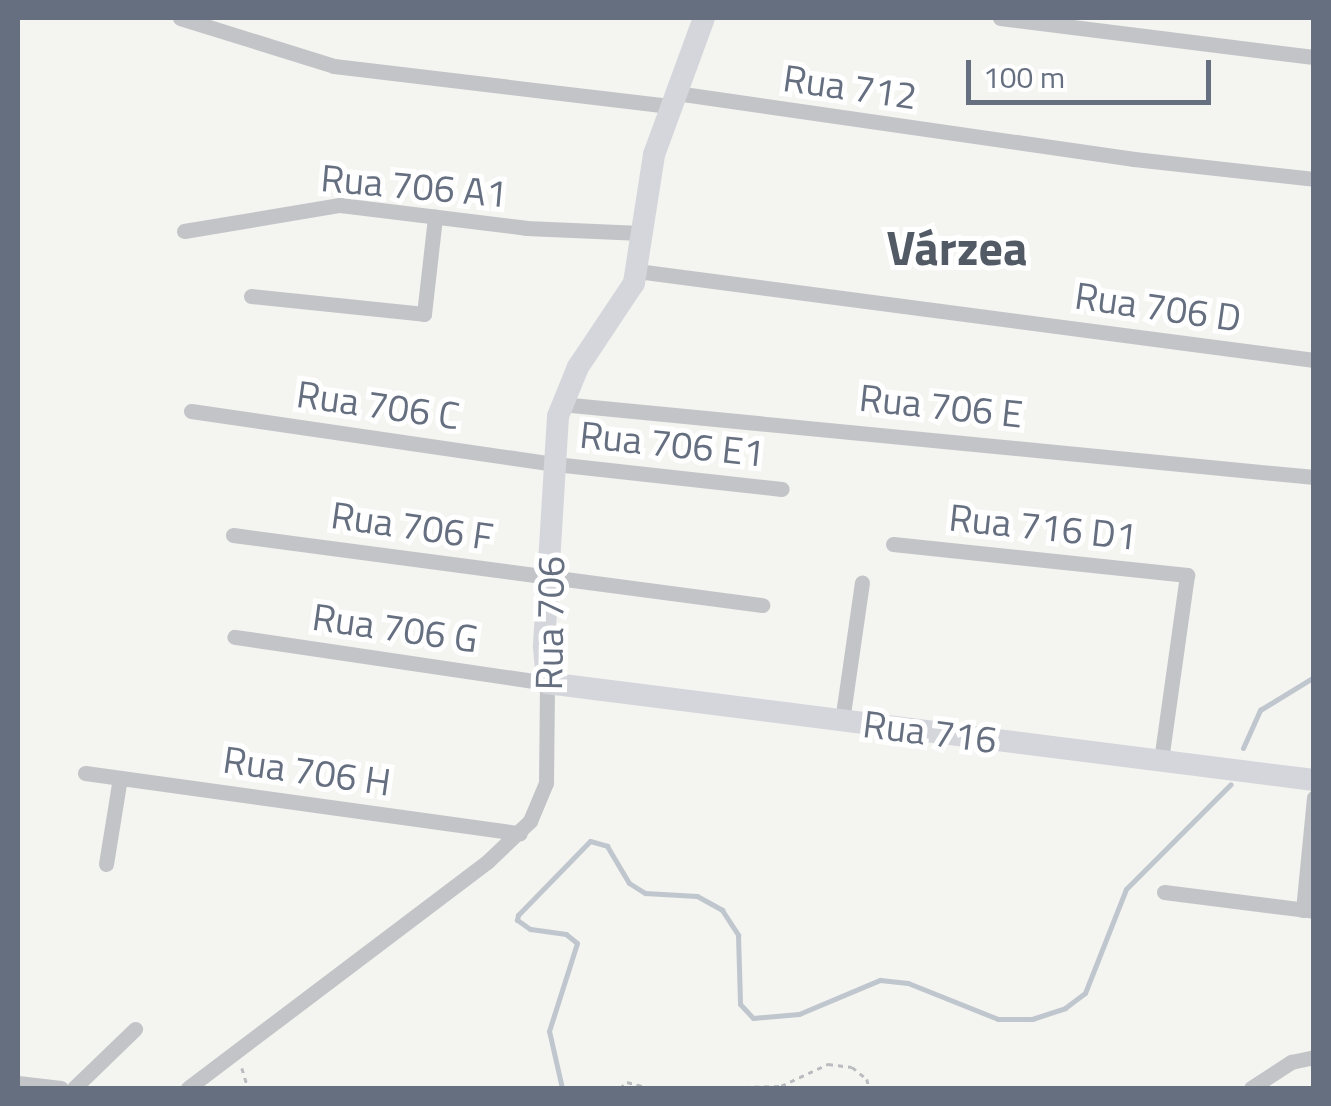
<!DOCTYPE html>
<html>
<head>
<meta charset="utf-8">
<style>
	body { margin:0 }
	#map { position:relative; width:1331px; height:1106px; overflow:hidden; background:#f4f4f0; font-family:"Titillium Web",sans-serif }
	div>[style] { position:absolute }
	.stream>* { height:5px; margin:-2.5px; padding:0 2.5px; transform-origin:2.5px; border-radius:2.5px; background:#bfc6cd }
	.path>* { height:2.5px; margin-top:-1.25px; transform-origin:0; background:repeating-linear-gradient(90deg,#bbbcbf 0 5px,transparent 0 10px) }
	.street>* { height:15px; margin:-7.5px; padding:0 7.5px; transform-origin:7.5px; border-radius:7.5px; background:#c2c4c8 }
	.secondary>* { height:22px; margin:-11px; padding:0 11px; transform-origin:11px; border-radius:11px; background:#d4d6dc }
	span { translate:-50% -50%; white-space:nowrap; text-align:center; line-height:1.15; -webkit-text-stroke:10px #fff; paint-order:stroke }
	.street-label { font-size:38px; color:#656f80 }
	.district-label { font-size:48px; color:#525a65; font-weight:700 }
	.frame { position:absolute; inset:0; border:20px solid #656f80; pointer-events:none }
	.scale { position:absolute; left:966px; top:60px; width:245px; height:45px; box-sizing:border-box; border:5px solid #656f80; border-top:0; padding-left:12px; font-size:30px; line-height:35px; white-space:nowrap; color:#656f80; -webkit-text-stroke:8px #fff; paint-order:stroke }
</style>
</head>
<body>
<div id="map">
	<div class="stream">
		<div style="left:1243px;top:748px;width:42px;rotate:-65.9deg"></div>
		<div style="left:1260px;top:710px;width:63px;rotate:-31.4deg"></div>
		<div style="left:562px;top:1088px;width:58px;rotate:-102.8deg"></div>
		<div style="left:549px;top:1031px;width:92px;rotate:-72.3deg"></div>
		<div style="left:577px;top:943px;width:14px;rotate:-141deg"></div>
		<div style="left:566px;top:934px;width:36px;rotate:-172deg"></div>
		<div style="left:530px;top:929px;width:16px;rotate:-145deg"></div>
		<div style="left:517px;top:920px;width:5px;rotate:-79deg"></div>
		<div style="left:518px;top:915px;width:103px;rotate:-45.8deg"></div>
		<div style="left:590px;top:841px;width:18px;rotate:16deg"></div>
		<div style="left:607px;top:846px;width:43px;rotate:59.3deg"></div>
		<div style="left:629px;top:883px;width:19px;rotate:32deg"></div>
		<div style="left:645px;top:893px;width:52px;rotate:3.3deg"></div>
		<div style="left:697px;top:896px;width:29px;rotate:29deg"></div>
		<div style="left:722px;top:910px;width:30px;rotate:57deg"></div>
		<div style="left:738px;top:935px;width:69px;rotate:88.3deg"></div>
		<div style="left:740px;top:1004px;width:19px;rotate:47deg"></div>
		<div style="left:753px;top:1018px;width:46px;rotate:-5deg"></div>
		<div style="left:799px;top:1014px;width:88px;rotate:-22.8deg"></div>
		<div style="left:880px;top:980px;width:28px;rotate:6deg"></div>
		<div style="left:908px;top:983px;width:97px;rotate:21.8deg"></div>
		<div style="left:998px;top:1019px;width:34px"></div>
		<div style="left:1032px;top:1019px;width:35px;rotate:-18deg"></div>
		<div style="left:1065px;top:1008px;width:25px;rotate:-37deg"></div>
		<div style="left:1085px;top:993px;width:112px;rotate:-68.5deg"></div>
		<div style="left:1126px;top:889px;width:148px;rotate:-45deg"></div>
	</div>
	<div class="path">
		<div style="left:242px;top:1068px;width:21px;rotate:73deg"></div>
		<div style="left:620px;top:1088px;width:9px;rotate:-41deg"></div>
		<div style="left:627px;top:1082px;width:23px;rotate:15deg"></div>
		<div style="left:704px;top:1088px;width:77px;rotate:-1.5deg"></div>
		<div style="left:781px;top:1086px;width:52px;rotate:-25.1deg"></div>
		<div style="left:828px;top:1064px;width:24px;rotate:7deg"></div>
		<div style="left:852px;top:1067px;width:19px;rotate:39deg"></div>
		<div style="left:867px;top:1079px;width:9px;rotate:77deg"></div>
	</div>
	<div class="street">
		<div style="left:180px;top:18px;width:161px;rotate:17.3deg"></div>
		<div style="left:334px;top:66px;width:338px;rotate:6.8deg"></div>
		<div style="left:1000px;top:18px;width:316px;rotate:7.1deg"></div>
		<div style="left:676px;top:93px;width:463px;rotate:8.2deg"></div>
		<div style="left:1134px;top:159px;width:181px;rotate:6.3deg"></div>
		<div style="left:184px;top:231px;width:158px;rotate:-9.5deg"></div>
		<div style="left:340px;top:205px;width:187px;rotate:7deg"></div>
		<div style="left:526px;top:228px;width:115px;rotate:2.5deg"></div>
		<div style="left:637px;top:271px;width:683px;rotate:7.49deg"></div>
		<div style="left:251px;top:296px;width:174px;rotate:5.9deg"></div>
		<div style="left:424px;top:314px;width:98px;rotate:-83.5deg"></div>
		<div style="left:561px;top:404px;width:757px;rotate:5.54deg"></div>
		<div style="left:191px;top:411px;width:368px;rotate:8.3deg"></div>
		<div style="left:555px;top:464px;width:228px;rotate:6.3deg"></div>
		<div style="left:233px;top:535px;width:534px;rotate:7.54deg"></div>
		<div style="left:893px;top:544px;width:296px;rotate:6deg"></div>
		<div style="left:1187px;top:575px;width:188px;rotate:98deg"></div>
		<div style="left:842px;top:721px;width:140px;rotate:-81.8deg"></div>
		<div style="left:85px;top:773px;width:439px;rotate:7.9deg"></div>
		<div style="left:106px;top:864px;width:87px;rotate:-80.8deg"></div>
		<div style="left:1164px;top:892px;width:151px;rotate:7.2deg"></div>
		<div style="left:1303px;top:910px;width:113px;rotate:-84.4deg"></div>
		<div style="left:18px;top:1083px;width:43px;rotate:6.6deg"></div>
		<div style="left:74px;top:1088px;width:85px;rotate:-44deg"></div>
		<div style="left:188px;top:1088px;width:376px;rotate:-37.1deg"></div>
		<div style="left:488px;top:861px;width:58px;rotate:-43.6deg"></div>
		<div style="left:530px;top:821px;width:41px;rotate:-67.2deg"></div>
		<div style="left:546px;top:783px;width:100px;rotate:-89.4deg"></div>
		<div style="left:547px;top:683px;width:316px;rotate:-171.6deg"></div>
		<div style="left:1251px;top:1088px;width:48px;rotate:-33deg"></div>
		<div style="left:1291px;top:1062px;width:24px;rotate:-12deg"></div>
	</div>
	<div class="secondary">
		<div style="left:704px;top:18px;width:146px;rotate:110.1deg"></div>
		<div style="left:654px;top:155px;width:130px;rotate:98.9deg"></div>
		<div style="left:634px;top:283px;width:101px;rotate:123.7deg"></div>
		<div style="left:578px;top:367px;width:53px;rotate:112.2deg"></div>
		<div style="left:558px;top:416px;width:231px;rotate:93.5deg"></div>
		<div style="left:544px;top:647px;width:36px;rotate:85deg"></div>
		<div style="left:547px;top:683px;width:773px;rotate:7.21deg"></div>
	</div>
	<div class="street-label">
		<span style="left:850px;top:87px;rotate:8deg">Rua 712</span>
		<span style="left:414px;top:186px;rotate:5deg">Rua 706 A1</span>
		<span style="left:1158px;top:307px;rotate:8deg">Rua 706 D</span>
		<span style="left:378px;top:405px;rotate:8deg">Rua 706 C</span>
		<span style="left:941px;top:406px;rotate:6deg">Rua 706 E</span>
		<span style="left:672px;top:444px;rotate:6deg">Rua 706 E1</span>
		<span style="left:412px;top:526px;rotate:8deg">Rua 706 F</span>
		<span style="left:1043px;top:527px;rotate:6deg">Rua 716 D1</span>
		<span style="left:550px;top:623px;rotate:-89deg">Rua 706</span>
		<span style="left:395px;top:628px;rotate:8deg">Rua 706 G</span>
		<span style="left:930px;top:732px;rotate:7deg">Rua 716</span>
		<span style="left:307px;top:771px;rotate:8deg">Rua 706 H</span>
	</div>
	<div class="district-label">
		<span style="left:957px;top:248px">Várzea</span>
	</div>
	<div class="frame"></div>
	<div class="scale">100 m</div>
</div>
</body>
</html>
